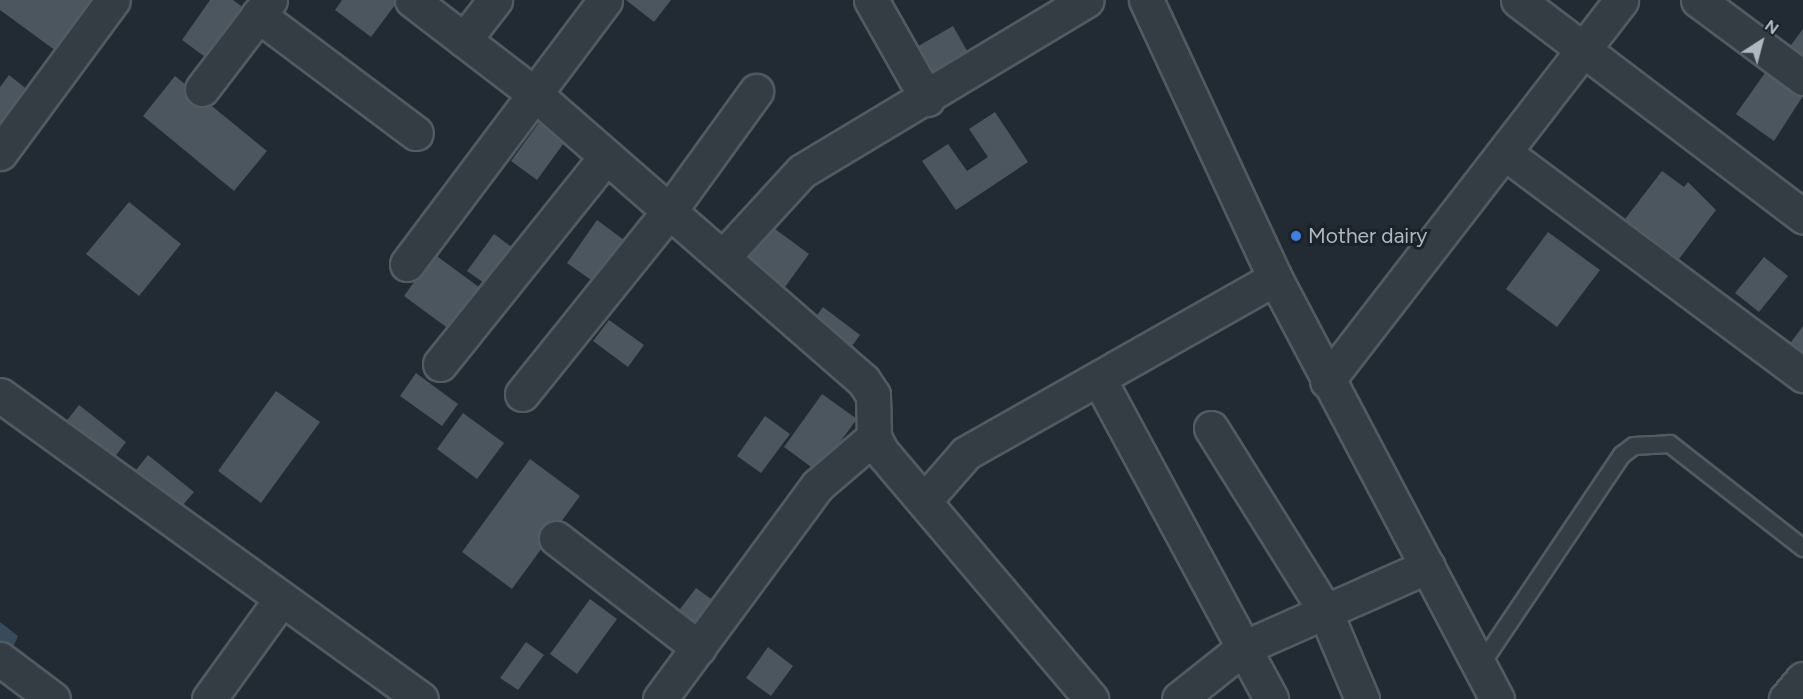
<!DOCTYPE html>
<html>
<head>
<meta charset="utf-8">
<style>
	body { margin:0 }
	#map { position:relative; width:1803px; height:699px; overflow:hidden; background:#222b33; font-family:Figtree,sans-serif }
	div>[style] { position:absolute }
	.water>* { inset:0; background:#394a5b }
	.building>* { inset:0; background:#4b565f }
	.roads { filter:drop-shadow(2px 0 #525b62) drop-shadow(-2px 0 #525b62) drop-shadow(0 2px #525b62) drop-shadow(0 -2px #525b62) }
	.service>* { height:16px; margin:-8px; padding:0 8px; transform-origin:8px; border-radius:8px; background:#353d44 }
	.minor>* { height:33px; margin:-16.5px; padding:0 16.5px; transform-origin:16.5px; border-radius:16.5px; background:#353d44 }
	.tertiary>* { height:33px; margin:-16.5px; padding:0 16.5px; transform-origin:16.5px; border-radius:16.5px; background:#353d44 }
	.dots>* { width:16px; height:16px; translate:-50% -50%; box-sizing:border-box; border:3px solid #1b2229; border-radius:50% }
	span { translate:-50% -50%; white-space:nowrap; text-align:center; line-height:1.15; -webkit-text-stroke:6px #1b2229; paint-order:stroke }
	.poi-label { font-size:21px; color:#afb8c1 }
	.left { translate:0 -50%; text-align:left }
	.north { position:absolute; left:1731px; top:12px; width:60px; height:60px; -webkit-text-stroke:4px #1b2229; paint-order:stroke; rotate:36deg; font-size:16px; font-weight:700; line-height:24px; text-align:center; color:#afb8c1 }
	.north::after { content:''; display:block; margin:auto; width:21px; height:27px; background:#afb8c1; clip-path:polygon(50% 0,100% 100%,50% 72%,0 100%) }
</style>
</head>
<body>
<div id="map">
	<div class="water">
		<div style="clip-path:polygon(0 622px,18px 636px,6px 663px,0 658px)"></div>
	</div>
	<div class="building">
		<div style="clip-path:polygon(0 0,110px 0,67px 59px,0 10px)"></div>
		<div style="clip-path:polygon(210px 0,233px 0,248px 11px,212px 62px,182px 40px)"></div>
		<div style="clip-path:polygon(342px 0,397px 0,398px 1px,371px 37px,335px 10px)"></div>
		<div style="clip-path:polygon(626px 0,671px 0,654px 22px)"></div>
		<div style="clip-path:polygon(953px 26px,975px 65px,930px 90px,908px 52px)"></div>
		<div style="clip-path:polygon(1803px 29px,1803px 60px,1788px 49px)"></div>
		<div style="clip-path:polygon(1767px 70px,1803px 96px,1774px 141px,1736px 114px)"></div>
		<div style="clip-path:polygon(9px 75px,48px 106px,0 165px,0 87px)"></div>
		<div style="clip-path:polygon(175px 76px,267px 151px,234px 191px,143px 116px)"></div>
		<div style="clip-path:polygon(995px 112px,1028px 162px,956px 210px,922px 161px,948px 144px,967px 171px,988px 157px,969px 129px)"></div>
		<div style="clip-path:polygon(543px 117px,569px 136px,537px 180px,511px 161px)"></div>
		<div style="clip-path:polygon(1662px 171px,1684px 187px,1688px 182px,1716px 210px,1679px 259px,1625px 219px)"></div>
		<div style="clip-path:polygon(129px 202px,181px 244px,139px 296px,86px 254px)"></div>
		<div style="clip-path:polygon(597px 220px,624px 240px,594px 282px,567px 263px)"></div>
		<div style="clip-path:polygon(767px 223px,809px 254px,785px 287px,743px 256px)"></div>
		<div style="clip-path:polygon(1548px 232px,1600px 270px,1557px 327px,1506px 289px)"></div>
		<div style="clip-path:polygon(494px 234px,520px 253px,494px 290px,467px 271px)"></div>
		<div style="clip-path:polygon(434px 254px,487px 293px,457px 335px,404px 296px)"></div>
		<div style="clip-path:polygon(1764px 257px,1788px 276px,1759px 312px,1735px 293px)"></div>
		<div style="clip-path:polygon(823px 307px,860px 335px,844px 357px,807px 329px)"></div>
		<div style="clip-path:polygon(609px 320px,644px 345px,628px 367px,593px 341px)"></div>
		<div style="clip-path:polygon(1803px 326px,1803px 362px,1786px 349px)"></div>
		<div style="clip-path:polygon(416px 373px,458px 404px,442px 426px,400px 396px)"></div>
		<div style="clip-path:polygon(276px 391px,320px 422px,261px 503px,218px 471px)"></div>
		<div style="clip-path:polygon(822px 394px,857px 419px,818px 472px,784px 447px)"></div>
		<div style="clip-path:polygon(79px 405px,126px 442px,111px 462px,64px 424px)"></div>
		<div style="clip-path:polygon(463px 413px,504px 443px,477px 479px,437px 449px)"></div>
		<div style="clip-path:polygon(765px 416px,790px 434px,761px 473px,737px 456px)"></div>
		<div style="clip-path:polygon(148px 455px,194px 492px,177px 512px,132px 475px)"></div>
		<div style="clip-path:polygon(530px 459px,580px 496px,512px 589px,462px 552px)"></div>
		<div style="clip-path:polygon(696px 588px,725px 609px,701px 643px,671px 621px)"></div>
		<div style="clip-path:polygon(590px 599px,617px 619px,577px 674px,550px 654px)"></div>
		<div style="clip-path:polygon(526px 642px,544px 655px,518px 690px,500px 678px)"></div>
		<div style="clip-path:polygon(768px 647px,793px 666px,771px 696px,746px 678px)"></div>
	</div>
	<div class="roads">
		<div class="service">
			<div style="left:1482px;top:663px;width:251px;rotate:-56.1deg"></div>
			<div style="left:1622px;top:455px;width:15px;rotate:-37deg"></div>
			<div style="left:1634px;top:446px;width:36px;rotate:-3deg"></div>
			<div style="left:1670px;top:444px;width:169px;rotate:38deg"></div>
		</div>
		<div class="minor">
			<div style="left:412px;top:0;width:156px;rotate:37.5deg"></div>
			<div style="left:536px;top:95px;width:434px;rotate:41.1deg"></div>
			<div style="left:863px;top:380px;width:18px;rotate:56deg"></div>
			<div style="left:873px;top:395px;width:42px;rotate:88.6deg"></div>
			<div style="left:874px;top:437px;width:16px;rotate:63deg"></div>
			<div style="left:881px;top:451px;width:325px;rotate:49.7deg"></div>
			<div style="left:871px;top:0;width:114px;rotate:60.5deg"></div>
			<div style="left:1518px;top:0;width:358px;rotate:37.2deg"></div>
			<div style="left:1698px;top:0;width:131px;rotate:36.6deg"></div>
			<div style="left:258px;top:15px;width:197px;rotate:36.8deg"></div>
			<div style="left:464px;top:40px;width:51px;rotate:-52.2deg"></div>
			<div style="left:202px;top:89px;width:112px;rotate:-52.6deg"></div>
			<div style="left:0;top:153px;width:190px;rotate:-53.6deg"></div>
			<div style="left:1505px;top:153px;width:372px;rotate:36.7deg"></div>
			<div style="left:724px;top:256px;width:115px;rotate:-47.5deg"></div>
			<div style="left:802px;top:171px;width:332px;rotate:-31deg"></div>
			<div style="left:407px;top:264px;width:330px;rotate:-53.1deg"></div>
			<div style="left:440px;top:364px;width:265px;rotate:-51.3deg"></div>
			<div style="left:1100px;top:381px;width:361px;rotate:61.7deg"></div>
			<div style="left:1327px;top:381px;width:481px;rotate:-52.3deg"></div>
			<div style="left:522px;top:394px;width:236px;rotate:-51.2deg"></div>
			<div style="left:670px;top:210px;width:147px;rotate:-54.1deg"></div>
			<div style="left:1211px;top:428px;width:213px;rotate:58deg"></div>
			<div style="left:1324px;top:609px;width:98px;rotate:67.1deg"></div>
			<div style="left:925px;top:500px;width:62px;rotate:-48.9deg"></div>
			<div style="left:966px;top:453px;width:355px;rotate:-29.5deg"></div>
			<div style="left:556px;top:538px;width:180px;rotate:37.6deg"></div>
			<div style="left:0;top:659px;width:66px;rotate:37deg"></div>
			<div style="left:209px;top:699px;width:123px;rotate:-54.2deg"></div>
			<div style="left:660px;top:699px;width:266px;rotate:-53.6deg"></div>
			<div style="left:818px;top:485px;width:74px;rotate:-40.6deg"></div>
			<div style="left:1179px;top:699px;width:82px;rotate:-38.6deg"></div>
			<div style="left:1243px;top:648px;width:202px;rotate:-23.9deg"></div>
			<div style="left:1786px;top:699px;width:26px;rotate:-50deg"></div>
		</div>
		<div class="tertiary">
			<div style="left:1146px;top:0;width:306px;rotate:65.1deg"></div>
			<div style="left:1275px;top:278px;width:476px;rotate:62.2deg"></div>
			<div style="left:0;top:395px;width:519px;rotate:35.83deg"></div>
		</div>
	</div>
	<div class="dots">
		<div style="left:1296px;top:236px;background:#3f7fe0"></div>
	</div>
	<div class="poi-label">
		<span class="left" style="left:1308px;top:236px">Mother dairy</span>
	</div>
	<div class="north">N</div>
</div>
</body>
</html>
